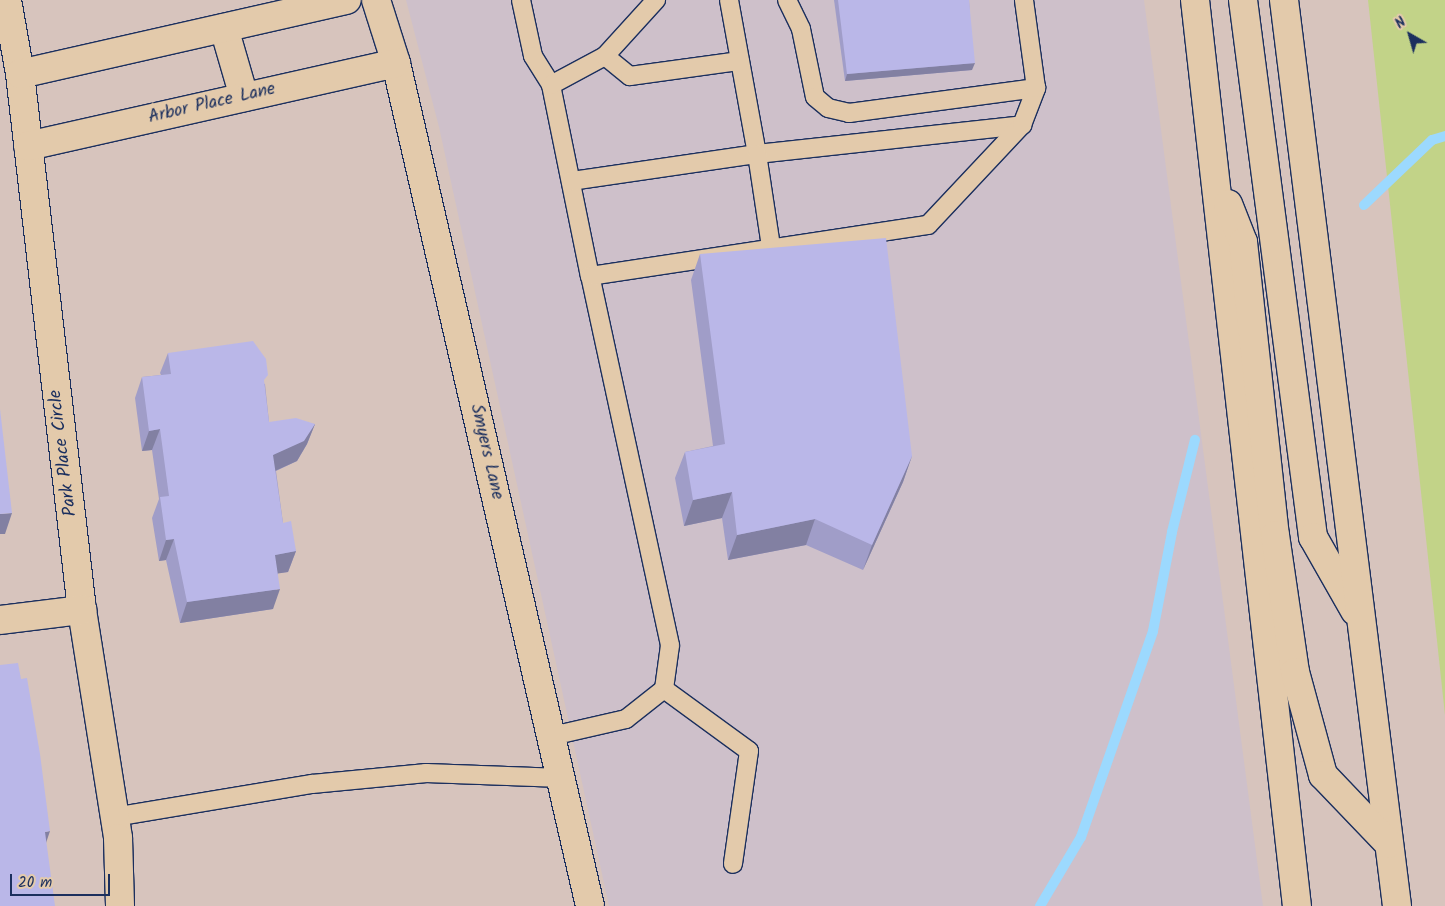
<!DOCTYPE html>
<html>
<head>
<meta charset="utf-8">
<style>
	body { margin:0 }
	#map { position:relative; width:1445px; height:906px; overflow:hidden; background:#d7c4bd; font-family:Kalam,sans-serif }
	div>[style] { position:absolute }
	.built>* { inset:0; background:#cec0ca }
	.green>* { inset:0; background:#c2d388 }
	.stream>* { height:10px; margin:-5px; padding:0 5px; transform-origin:5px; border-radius:5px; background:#9cd9fe }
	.roads { filter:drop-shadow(1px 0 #1b2f5e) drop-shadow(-1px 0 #1b2f5e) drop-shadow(0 1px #1b2f5e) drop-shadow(0 -1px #1b2f5e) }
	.lane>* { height:18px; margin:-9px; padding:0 9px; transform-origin:9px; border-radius:9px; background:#e3caab }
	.street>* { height:28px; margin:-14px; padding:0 14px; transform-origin:14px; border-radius:14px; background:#e3caab }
	.secondary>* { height:28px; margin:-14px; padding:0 14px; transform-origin:14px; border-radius:14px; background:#e3caab }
	.wall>* { inset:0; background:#a09dc8 }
	.shaded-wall>* { inset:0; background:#8280a2 }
	.building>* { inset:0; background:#bab7e8 }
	span { translate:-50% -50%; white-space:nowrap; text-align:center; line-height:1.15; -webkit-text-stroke:5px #e3caab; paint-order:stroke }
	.street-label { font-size:18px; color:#1b2f5e }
	.north { position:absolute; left:1385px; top:10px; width:50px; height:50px; -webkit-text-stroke:4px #e3caab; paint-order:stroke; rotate:322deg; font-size:14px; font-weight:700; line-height:20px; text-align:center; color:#1b2f5e }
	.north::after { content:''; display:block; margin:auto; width:18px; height:22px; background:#1b2f5e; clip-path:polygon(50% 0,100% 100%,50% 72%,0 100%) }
	.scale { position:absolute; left:10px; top:874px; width:100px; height:22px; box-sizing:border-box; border:2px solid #1b2f5e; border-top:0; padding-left:6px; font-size:15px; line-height:18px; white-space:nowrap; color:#1b2f5e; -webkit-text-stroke:4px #e3caab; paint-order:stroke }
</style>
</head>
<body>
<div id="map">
	<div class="built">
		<div style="clip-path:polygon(406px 0,1144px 0,1263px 906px,609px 906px,439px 127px)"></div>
	</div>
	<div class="green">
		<div style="clip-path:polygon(1368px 0,1445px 0,1445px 715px)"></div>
	</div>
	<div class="stream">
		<div style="left:1364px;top:205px;width:94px;rotate:-43.7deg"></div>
		<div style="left:1432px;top:140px;width:14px;rotate:-17deg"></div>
		<div style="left:1040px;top:906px;width:80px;rotate:-59.3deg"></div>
		<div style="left:1081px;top:837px;width:218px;rotate:-70.7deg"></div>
		<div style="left:1153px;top:631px;width:101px;rotate:-79.1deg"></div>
		<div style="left:1172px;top:532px;width:95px;rotate:-76deg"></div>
	</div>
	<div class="roads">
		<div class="lane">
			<div style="left:521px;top:0;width:57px;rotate:77.9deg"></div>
			<div style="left:533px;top:56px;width:34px;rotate:58deg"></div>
			<div style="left:551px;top:85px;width:195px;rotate:78.5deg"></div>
			<div style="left:729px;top:0;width:157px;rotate:79.7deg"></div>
			<div style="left:757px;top:154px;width:267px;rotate:-6.2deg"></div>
			<div style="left:787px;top:0;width:32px;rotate:64deg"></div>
			<div style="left:801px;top:29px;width:69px;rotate:78.4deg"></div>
			<div style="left:815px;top:97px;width:17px;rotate:40deg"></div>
			<div style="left:828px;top:108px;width:22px;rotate:13deg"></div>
			<div style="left:849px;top:113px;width:189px;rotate:-7.6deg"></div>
			<div style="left:605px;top:56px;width:32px;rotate:39deg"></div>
			<div style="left:630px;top:76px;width:111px;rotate:-7.8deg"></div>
			<div style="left:551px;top:85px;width:61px;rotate:-28.2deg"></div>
			<div style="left:605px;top:56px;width:76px;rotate:-47.7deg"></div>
			<div style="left:571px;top:181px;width:188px;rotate:-8.3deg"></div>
			<div style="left:757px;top:154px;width:94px;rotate:81.4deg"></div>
			<div style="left:664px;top:689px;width:105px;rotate:36.1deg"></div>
			<div style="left:749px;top:751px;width:114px;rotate:98.1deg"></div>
			<div style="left:552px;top:736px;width:76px;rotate:-12.9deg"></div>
			<div style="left:626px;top:719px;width:48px;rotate:-38.3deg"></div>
			<div style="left:664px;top:689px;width:44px;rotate:-82.2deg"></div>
			<div style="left:670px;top:645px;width:378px;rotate:-102.2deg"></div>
			<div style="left:590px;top:276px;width:342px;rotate:-8.6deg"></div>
			<div style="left:928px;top:225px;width:137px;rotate:-46.8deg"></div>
			<div style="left:1022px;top:125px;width:40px;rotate:-69deg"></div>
			<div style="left:1036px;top:88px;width:89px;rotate:-97.8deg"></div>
			<div style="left:114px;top:817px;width:201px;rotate:-9.5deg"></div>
			<div style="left:312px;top:784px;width:115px;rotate:-5.5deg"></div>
			<div style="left:426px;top:773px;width:136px;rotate:2.1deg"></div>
		</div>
		<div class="street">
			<div style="left:7px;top:0;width:75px;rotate:80deg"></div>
			<div style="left:20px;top:74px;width:540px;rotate:83.4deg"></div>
			<div style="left:82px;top:610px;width:231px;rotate:81deg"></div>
			<div style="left:118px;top:838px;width:68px;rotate:88.3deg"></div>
			<div style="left:376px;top:0;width:66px;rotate:72.4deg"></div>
			<div style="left:396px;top:63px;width:865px;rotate:77.04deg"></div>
			<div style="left:224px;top:28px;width:72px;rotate:73.8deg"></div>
			<div style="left:20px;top:74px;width:335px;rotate:-12.8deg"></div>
			<div style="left:28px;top:146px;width:377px;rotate:-12.7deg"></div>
			<div style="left:0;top:620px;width:83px;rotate:-7deg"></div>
		</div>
		<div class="secondary">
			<div style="left:1195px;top:0;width:912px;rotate:83.58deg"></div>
			<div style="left:1243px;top:0;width:542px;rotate:82.57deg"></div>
			<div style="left:1313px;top:537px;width:85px;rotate:60.4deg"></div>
			<div style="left:1284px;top:0;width:913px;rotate:82.89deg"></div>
			<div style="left:1228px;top:204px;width:41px;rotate:68.5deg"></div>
			<div style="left:1243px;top:242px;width:295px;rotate:83.8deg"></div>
			<div style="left:1275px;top:535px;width:138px;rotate:81.7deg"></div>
			<div style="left:1295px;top:672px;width:107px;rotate:74.8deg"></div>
			<div style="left:1323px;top:775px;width:95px;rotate:46.3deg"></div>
		</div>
	</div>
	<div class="wall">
		<div style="clip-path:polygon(834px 0,969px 0,972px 70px,845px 81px)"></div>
		<div style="clip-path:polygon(700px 254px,912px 456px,903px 482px,863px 570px,806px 545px,728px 560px,722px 518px,684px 526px,675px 478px,685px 452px,713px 446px,691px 280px)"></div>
		<div style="clip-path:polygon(168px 353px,265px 384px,269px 422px,315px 424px,307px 444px,297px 461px,276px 471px,283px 523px,296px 551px,288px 572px,278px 573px,273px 609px,180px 623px,166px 560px,159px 561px,152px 518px,159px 499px,152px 450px,142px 451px,135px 398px,142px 377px,161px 375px,160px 373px)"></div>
	</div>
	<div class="shaded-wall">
		<div style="clip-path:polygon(975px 63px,972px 70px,845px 81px,847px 74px)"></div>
		<div style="clip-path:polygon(315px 424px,307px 444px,297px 461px,266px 475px,273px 455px)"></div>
		<div style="clip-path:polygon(160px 429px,152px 450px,142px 451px,149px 431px)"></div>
		<div style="clip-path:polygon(912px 456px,903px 482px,863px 570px,872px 545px)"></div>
		<div style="clip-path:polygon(732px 492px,722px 518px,684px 526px,693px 500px)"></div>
		<div style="clip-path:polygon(12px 513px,5px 534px,0 534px,0 514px)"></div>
		<div style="clip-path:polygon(815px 519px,806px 545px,728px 560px,737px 535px)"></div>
		<div style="clip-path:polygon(174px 539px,166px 560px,159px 561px,166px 540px)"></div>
		<div style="clip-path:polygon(296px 551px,288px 572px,268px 575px,275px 555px)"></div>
		<div style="clip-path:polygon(280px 589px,273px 609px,180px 623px,187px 602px)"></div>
		<div style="clip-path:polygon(50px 831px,43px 852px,45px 832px)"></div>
	</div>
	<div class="building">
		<div style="clip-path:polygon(838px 0,969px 0,975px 63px,847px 74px)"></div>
		<div style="clip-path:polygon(886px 238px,912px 456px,872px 545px,815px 519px,737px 535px,732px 492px,693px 500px,685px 452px,725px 444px,700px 254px)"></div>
		<div style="clip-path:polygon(253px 341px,266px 359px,268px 375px,264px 380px,269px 422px,296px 418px,315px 424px,304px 441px,273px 455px,283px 523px,291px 521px,296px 551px,275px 555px,280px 589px,187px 602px,174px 539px,166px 540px,160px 497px,169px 496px,160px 429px,149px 431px,142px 377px,171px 374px,168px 353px)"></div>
		<div style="clip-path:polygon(0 409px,12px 513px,0 514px)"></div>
		<div style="clip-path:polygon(18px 663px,21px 679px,27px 678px,40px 754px,50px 831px,45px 832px,55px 906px,0 906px,0 665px)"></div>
	</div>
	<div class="street-label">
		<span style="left:212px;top:104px;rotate:-13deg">Arbor Place Lane</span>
		<span style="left:486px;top:452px;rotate:77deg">Smyers Lane</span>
		<span style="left:64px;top:453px;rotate:-97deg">Park Place Circle</span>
	</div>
	<div class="north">N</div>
	<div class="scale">20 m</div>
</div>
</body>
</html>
